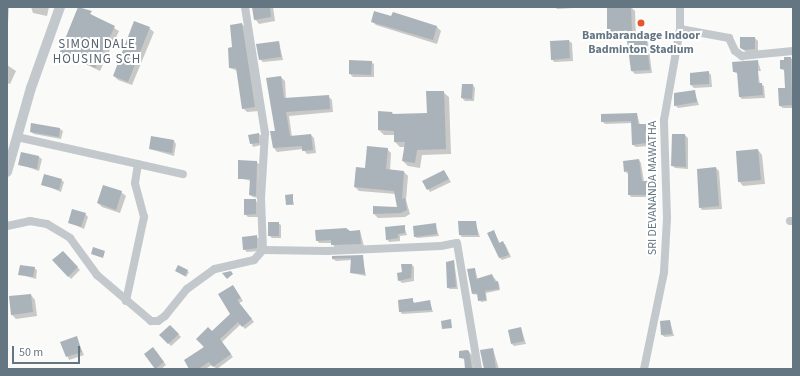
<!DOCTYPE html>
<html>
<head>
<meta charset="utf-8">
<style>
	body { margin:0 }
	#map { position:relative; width:800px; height:376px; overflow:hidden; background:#fafaf8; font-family:"Source Sans 3",sans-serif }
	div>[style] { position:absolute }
	.shadow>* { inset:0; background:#0003 }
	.building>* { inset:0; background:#aab3b9 }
	.minor>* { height:8px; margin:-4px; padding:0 4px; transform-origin:4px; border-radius:4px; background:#c3c8cc }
	.tertiary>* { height:10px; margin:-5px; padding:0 5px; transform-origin:5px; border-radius:5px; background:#c3c8cc }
	.dots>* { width:11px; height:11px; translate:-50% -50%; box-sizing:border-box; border:2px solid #fff; border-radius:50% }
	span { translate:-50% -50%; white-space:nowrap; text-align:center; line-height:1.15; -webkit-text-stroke:4px #fff; paint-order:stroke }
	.poi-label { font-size:12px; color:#657683; font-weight:700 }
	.street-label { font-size:12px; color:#657683 }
	.neighbourhood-label { font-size:13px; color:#57646e; letter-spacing:1px }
	.frame { position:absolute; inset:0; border:8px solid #657683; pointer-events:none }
	.scale { position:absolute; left:12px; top:346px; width:68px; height:18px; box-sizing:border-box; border:2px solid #657683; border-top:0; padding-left:5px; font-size:12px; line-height:14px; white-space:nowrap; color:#657683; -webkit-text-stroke:3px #fff; paint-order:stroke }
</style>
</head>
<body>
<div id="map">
	<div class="shadow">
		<div style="clip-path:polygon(7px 7px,9px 7px,8px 24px,7px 24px)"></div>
		<div style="clip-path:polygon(31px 7px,49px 7px,47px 16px,33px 13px)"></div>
		<div style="clip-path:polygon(79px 7px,119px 31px,100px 71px,77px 60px,76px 63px,64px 58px,60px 54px)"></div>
		<div style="clip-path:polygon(253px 7px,273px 7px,275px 21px,259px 24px,255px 19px)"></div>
		<div style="clip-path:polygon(555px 7px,573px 7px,573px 8px,557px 9px)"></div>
		<div style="clip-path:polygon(631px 7px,635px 11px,636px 38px,613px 38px,608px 34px)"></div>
		<div style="clip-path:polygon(393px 13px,437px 27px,441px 31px,437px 44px,376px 25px,372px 21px,392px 17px)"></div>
		<div style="clip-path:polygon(242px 24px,246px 28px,259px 111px,247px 112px,243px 108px,238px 71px,230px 68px)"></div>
		<div style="clip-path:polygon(149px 28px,154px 32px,132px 85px,118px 80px,114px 76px)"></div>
		<div style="clip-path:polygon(741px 38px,755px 38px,758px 41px,758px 52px,747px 53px,741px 47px)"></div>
		<div style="clip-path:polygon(645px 39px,648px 42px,652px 73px,635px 74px,632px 71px)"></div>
		<div style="clip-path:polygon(569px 41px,572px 43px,573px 61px,554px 62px,552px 59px)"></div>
		<div style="clip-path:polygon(279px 42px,283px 60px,263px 62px,260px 59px)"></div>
		<div style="clip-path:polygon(791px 58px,793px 60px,793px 108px,783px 108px,780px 106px,786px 88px,785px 71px,781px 69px)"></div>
		<div style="clip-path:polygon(758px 61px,761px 71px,758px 71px,760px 84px,764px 86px,765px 98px,742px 99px,740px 97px,738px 74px,734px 72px)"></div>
		<div style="clip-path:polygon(371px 62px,374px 64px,374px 77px,353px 77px,350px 74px)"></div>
		<div style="clip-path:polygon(7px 65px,16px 71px,10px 84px,7px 83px)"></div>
		<div style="clip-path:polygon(708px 72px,711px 75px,712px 87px,694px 88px,691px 85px)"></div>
		<div style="clip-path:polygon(281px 77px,285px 81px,286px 99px,328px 96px,332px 100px,333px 112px,289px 116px,292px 137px,311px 135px,314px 138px,316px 153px,307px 154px,303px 149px,277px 152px,274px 148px,271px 132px,276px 131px)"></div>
		<div style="clip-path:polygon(473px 85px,475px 88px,474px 101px,465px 101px,462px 98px)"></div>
		<div style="clip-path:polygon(694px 91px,699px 105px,678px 108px,675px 105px)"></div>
		<div style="clip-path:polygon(443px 92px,449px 97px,451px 154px,422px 155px,420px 168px,408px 166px,403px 161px,405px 147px,400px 147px,395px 142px,395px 135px,384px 135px,379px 130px,392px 112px,394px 115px,428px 114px)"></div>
		<div style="clip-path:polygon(637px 114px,640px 125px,648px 125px,651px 127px,652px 135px,647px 135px,648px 146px,636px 147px,633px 145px,632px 123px,605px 124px,602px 121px)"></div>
		<div style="clip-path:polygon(60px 129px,63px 131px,61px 139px,34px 134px,31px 132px)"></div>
		<div style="clip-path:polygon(259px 134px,262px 136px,261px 145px,253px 147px,249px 136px)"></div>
		<div style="clip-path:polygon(685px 135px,688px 138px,688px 169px,675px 168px,672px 165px)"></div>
		<div style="clip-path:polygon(174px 141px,176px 144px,174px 156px,150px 149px)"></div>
		<div style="clip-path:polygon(387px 149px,391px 153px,390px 171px,404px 172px,408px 176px,406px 200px,410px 214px,405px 217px,378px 218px,374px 214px,398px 208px,396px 194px,359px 191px,355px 187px,356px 168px,366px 169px)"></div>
		<div style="clip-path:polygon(758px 150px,762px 155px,765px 184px,743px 186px,739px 181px)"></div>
		<div style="clip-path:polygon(39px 157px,42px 159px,39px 171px,19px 164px)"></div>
		<div style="clip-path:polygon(639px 160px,641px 163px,644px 182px,650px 185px,650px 197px,631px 197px,629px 194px,628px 174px,625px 171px)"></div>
		<div style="clip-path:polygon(256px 162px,259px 164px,258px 198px,253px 197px,250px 195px,251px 181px,239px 178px)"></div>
		<div style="clip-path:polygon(716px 168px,719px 171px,722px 209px,702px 210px,700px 207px,698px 170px)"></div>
		<div style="clip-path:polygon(444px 171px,451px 182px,430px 192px,424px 182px)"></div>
		<div style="clip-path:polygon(61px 180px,64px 182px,61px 192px,42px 184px)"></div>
		<div style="clip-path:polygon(121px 192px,126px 196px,120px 213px,102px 207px,98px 203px)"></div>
		<div style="clip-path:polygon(292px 195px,294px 205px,288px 205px,287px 204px)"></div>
		<div style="clip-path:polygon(255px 200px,258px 203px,258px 217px,248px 217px,245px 214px)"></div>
		<div style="clip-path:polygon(85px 214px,88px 217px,84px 229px,69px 222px)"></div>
		<div style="clip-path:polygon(475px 222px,480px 237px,462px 237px,460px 235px)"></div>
		<div style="clip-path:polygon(278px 223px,281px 225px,281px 238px,272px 238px,269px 235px)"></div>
		<div style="clip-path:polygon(435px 224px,439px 236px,417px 238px,415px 236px)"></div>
		<div style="clip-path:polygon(404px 226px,407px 235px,400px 236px,400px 241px,389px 242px,387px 239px)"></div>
		<div style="clip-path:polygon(316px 231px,360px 231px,364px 246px,335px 248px,332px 243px,319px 243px,317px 240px)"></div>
		<div style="clip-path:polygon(494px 231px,500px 244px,505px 244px,511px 257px,502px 260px,500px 258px)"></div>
		<div style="clip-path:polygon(256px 236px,259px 239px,259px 251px,247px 252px,244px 249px)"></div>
		<div style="clip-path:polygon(63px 252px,80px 270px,71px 279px,54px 260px)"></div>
		<div style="clip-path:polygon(362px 256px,366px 276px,351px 273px,352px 260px,336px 261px,333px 259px)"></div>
		<div style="clip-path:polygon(454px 261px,458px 289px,450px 289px,448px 288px)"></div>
		<div style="clip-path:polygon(412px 265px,414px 267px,414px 281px,402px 283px,399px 280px,403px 273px)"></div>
		<div style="clip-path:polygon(34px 268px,37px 270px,36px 279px,19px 274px)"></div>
		<div style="clip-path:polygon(475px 269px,478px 280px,492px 275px,499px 284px,500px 290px,486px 293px,487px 301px,481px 302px,478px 295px,473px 294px)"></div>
		<div style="clip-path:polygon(176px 271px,187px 271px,189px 272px,186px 277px)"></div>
		<div style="clip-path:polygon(233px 286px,243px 301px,239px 303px,254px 322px,245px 329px,241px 324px,222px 342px,233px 357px,217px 369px,212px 365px,205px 369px,191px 369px,212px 332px,231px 314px)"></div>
		<div style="clip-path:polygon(31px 295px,35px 300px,37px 316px,16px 319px,11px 314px)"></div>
		<div style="clip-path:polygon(412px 299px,415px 304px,429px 301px,433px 312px,402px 314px,400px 311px)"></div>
		<div style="clip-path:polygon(670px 321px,674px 336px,665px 337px,662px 335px)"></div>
		<div style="clip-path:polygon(170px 326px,181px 337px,171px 346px,161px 335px)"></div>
		<div style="clip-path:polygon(521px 328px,526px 344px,514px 346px,512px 344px)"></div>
		<div style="clip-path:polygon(76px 338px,84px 355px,69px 360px,62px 343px)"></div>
		<div style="clip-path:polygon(493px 349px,499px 369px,484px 369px)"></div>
		<div style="clip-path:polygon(156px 351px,166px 365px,161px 369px,157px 369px,145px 354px)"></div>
		<div style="clip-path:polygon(469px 352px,472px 355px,474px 369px,466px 369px,466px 360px,460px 358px)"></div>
	</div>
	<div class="building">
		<div style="clip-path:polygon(78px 7px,92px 11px,90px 14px,115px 26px,95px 68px,73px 57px,72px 60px,59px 54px)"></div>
		<div style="clip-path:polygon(252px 7px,270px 7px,271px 17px,254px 20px)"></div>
		<div style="clip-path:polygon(607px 7px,631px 7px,632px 34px,607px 35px)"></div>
		<div style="clip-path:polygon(374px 11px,391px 16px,393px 12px,437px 26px,433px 40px,371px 22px)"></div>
		<div style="clip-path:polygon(134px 21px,150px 27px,128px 82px,113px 76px)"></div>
		<div style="clip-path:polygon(242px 23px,255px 107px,242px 109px,236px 68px,229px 68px,228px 48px,232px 47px,230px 25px)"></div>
		<div style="clip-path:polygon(740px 37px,755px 37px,755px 49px,744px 50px,740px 48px)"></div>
		<div style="clip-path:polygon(646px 38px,650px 70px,631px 71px,627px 40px)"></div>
		<div style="clip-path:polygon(569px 40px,570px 58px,551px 60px,550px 41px)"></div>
		<div style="clip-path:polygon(279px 41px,281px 57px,259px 60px,256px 44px)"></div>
		<div style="clip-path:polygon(784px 57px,791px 57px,792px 105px,779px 106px,778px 88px,785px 88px,784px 69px,780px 69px,780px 60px,784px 60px)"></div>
		<div style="clip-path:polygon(349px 60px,372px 61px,371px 75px,349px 74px)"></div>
		<div style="clip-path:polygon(758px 60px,758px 83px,762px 83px,763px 95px,739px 97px,737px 72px,733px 72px,732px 62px)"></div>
		<div style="clip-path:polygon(709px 71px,709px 84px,690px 85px,690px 73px)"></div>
		<div style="clip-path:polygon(281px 76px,284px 98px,329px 95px,330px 109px,286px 112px,290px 136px,311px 134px,313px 150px,302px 151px,302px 146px,273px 148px,270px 131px,275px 131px,266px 78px)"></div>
		<div style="clip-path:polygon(462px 84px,473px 84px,472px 99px,461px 98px)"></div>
		<div style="clip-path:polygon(695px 90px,697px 102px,674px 106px,674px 93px)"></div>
		<div style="clip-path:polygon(426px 91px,444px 91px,446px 149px,417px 150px,415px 163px,402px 161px,405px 142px,394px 142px,394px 131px,378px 130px,378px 111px,392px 112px,392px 114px,427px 113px)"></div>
		<div style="clip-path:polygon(637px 113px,638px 124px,649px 124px,649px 132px,645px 133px,646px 143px,632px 145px,631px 121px,601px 122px,601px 114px)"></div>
		<div style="clip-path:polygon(31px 123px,60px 128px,59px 137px,30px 132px)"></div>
		<div style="clip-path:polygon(259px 133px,259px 143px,250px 144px,248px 135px)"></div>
		<div style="clip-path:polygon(672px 134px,685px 134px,686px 167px,671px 166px)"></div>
		<div style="clip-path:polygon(151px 136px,174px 140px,172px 153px,149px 149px)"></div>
		<div style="clip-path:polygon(367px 146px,388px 148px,386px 169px,404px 171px,402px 199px,405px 198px,407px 210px,401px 213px,373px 214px,373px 206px,397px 207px,394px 191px,354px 187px,356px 167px,365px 168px)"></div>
		<div style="clip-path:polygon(758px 149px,761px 180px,738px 182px,736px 151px)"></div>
		<div style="clip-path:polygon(21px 152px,39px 156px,37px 169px,18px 165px)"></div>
		<div style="clip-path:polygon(639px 159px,642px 181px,648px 181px,648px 195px,628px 195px,628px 171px,624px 172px,623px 161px)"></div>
		<div style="clip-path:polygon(238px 160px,257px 161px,256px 196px,249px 195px,250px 179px,238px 179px)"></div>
		<div style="clip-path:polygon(716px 167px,719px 206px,699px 208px,697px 169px)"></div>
		<div style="clip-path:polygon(444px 170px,449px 179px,427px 190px,422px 181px)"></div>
		<div style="clip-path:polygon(44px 174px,62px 179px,59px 190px,41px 185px)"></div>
		<div style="clip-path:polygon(103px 185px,122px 191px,116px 210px,97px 203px)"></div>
		<div style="clip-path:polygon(293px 194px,293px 204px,286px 205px,285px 195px)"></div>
		<div style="clip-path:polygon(244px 199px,256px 199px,256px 214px,244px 215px)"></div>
		<div style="clip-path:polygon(72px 209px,86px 213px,81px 227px,68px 223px)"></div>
		<div style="clip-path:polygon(458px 221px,476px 221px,478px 235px,459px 235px)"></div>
		<div style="clip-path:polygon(268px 222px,279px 222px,279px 236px,268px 236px)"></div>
		<div style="clip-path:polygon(436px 223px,437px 234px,414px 237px,413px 226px)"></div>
		<div style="clip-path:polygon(405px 225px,405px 233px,398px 234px,398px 238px,386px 240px,385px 227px)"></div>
		<div style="clip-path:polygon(346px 228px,350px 231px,360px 230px,361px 244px,331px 245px,331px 240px,316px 241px,315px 230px)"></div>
		<div style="clip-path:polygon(494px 230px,499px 243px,503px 241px,509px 255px,499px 258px,487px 233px)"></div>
		<div style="clip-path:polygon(257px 235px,257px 248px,243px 250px,242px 237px)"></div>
		<div style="clip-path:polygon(93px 247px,105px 251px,103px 258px,91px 254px)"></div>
		<div style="clip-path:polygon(63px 251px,78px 267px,68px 277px,52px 260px)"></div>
		<div style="clip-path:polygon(363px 255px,365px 274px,350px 273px,351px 258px,332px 259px,332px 256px)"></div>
		<div style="clip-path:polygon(454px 260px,456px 287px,447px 288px,446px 262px)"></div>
		<div style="clip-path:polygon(401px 264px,412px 264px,411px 278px,398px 281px,397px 273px,402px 272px)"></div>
		<div style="clip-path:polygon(20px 265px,35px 267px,33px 277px,18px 275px)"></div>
		<div style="clip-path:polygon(178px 265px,188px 270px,185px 276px,175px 271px)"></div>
		<div style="clip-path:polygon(475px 268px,476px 279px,492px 274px,495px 282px,498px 281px,499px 289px,485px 291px,486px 300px,478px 301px,477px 293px,472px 294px,467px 269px)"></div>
		<div style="clip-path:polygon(231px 271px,233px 274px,227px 279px,222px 273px)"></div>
		<div style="clip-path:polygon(233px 285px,241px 298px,237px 300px,252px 319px,242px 327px,238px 322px,220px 339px,231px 354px,213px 367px,209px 362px,198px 369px,189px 369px,184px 360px,204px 347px,196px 339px,208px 327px,212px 331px,230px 314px,218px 294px)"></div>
		<div style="clip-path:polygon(31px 294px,33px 312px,11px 315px,9px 296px)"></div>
		<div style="clip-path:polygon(413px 298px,413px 303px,430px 300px,432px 310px,399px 312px,398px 300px)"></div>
		<div style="clip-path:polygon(451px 319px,452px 328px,442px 329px,441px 321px)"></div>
		<div style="clip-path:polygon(670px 320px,672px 334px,661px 335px,660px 321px)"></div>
		<div style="clip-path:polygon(170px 325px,179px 334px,168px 344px,159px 335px)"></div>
		<div style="clip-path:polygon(521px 327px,524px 341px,511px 344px,508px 330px)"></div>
		<div style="clip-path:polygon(77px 336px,82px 352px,66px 357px,60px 342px)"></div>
		<div style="clip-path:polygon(153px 347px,164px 362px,155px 369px,144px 354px)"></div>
		<div style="clip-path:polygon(493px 348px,496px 369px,484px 369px,480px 350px)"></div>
		<div style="clip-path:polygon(467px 350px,469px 351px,472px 368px,465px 369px,464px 358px,459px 358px,459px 351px)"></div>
	</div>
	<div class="minor">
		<div style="left:245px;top:7px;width:128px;rotate:81deg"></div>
		<div style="left:265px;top:133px;width:65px;rotate:93.5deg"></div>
		<div style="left:261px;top:198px;width:52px;rotate:87.8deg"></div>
		<div style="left:680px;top:29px;width:50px;rotate:10.4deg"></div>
		<div style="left:729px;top:38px;width:14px;rotate:65deg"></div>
		<div style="left:735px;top:51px;width:9px;rotate:36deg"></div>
		<div style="left:742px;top:56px;width:51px;rotate:-5.6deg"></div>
		<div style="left:17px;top:137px;width:170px;rotate:12.6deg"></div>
		<div style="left:790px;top:221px;width:3px"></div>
		<div style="left:7px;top:226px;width:24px;rotate:-12deg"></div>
		<div style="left:30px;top:221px;width:17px;rotate:10deg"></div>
		<div style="left:47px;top:224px;width:27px;rotate:31deg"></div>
		<div style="left:70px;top:238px;width:46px;rotate:53.9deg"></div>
		<div style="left:97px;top:275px;width:71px;rotate:40.4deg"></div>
		<div style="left:151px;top:321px;width:7px"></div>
		<div style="left:158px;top:321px;width:9px;rotate:-36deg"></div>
		<div style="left:165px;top:316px;width:35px;rotate:-51deg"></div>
		<div style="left:187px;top:289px;width:34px;rotate:-36deg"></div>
		<div style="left:215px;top:269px;width:40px;rotate:-13deg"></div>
		<div style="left:254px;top:260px;width:13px;rotate:-48deg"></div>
		<div style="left:263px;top:250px;width:64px;rotate:0.9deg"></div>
		<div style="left:327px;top:251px;width:114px;rotate:-2.5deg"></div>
		<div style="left:441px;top:246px;width:16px;rotate:-11deg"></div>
		<div style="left:457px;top:243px;width:128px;rotate:80.5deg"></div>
		<div style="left:126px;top:301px;width:86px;rotate:-77.9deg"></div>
		<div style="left:144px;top:217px;width:35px;rotate:-105deg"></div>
		<div style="left:135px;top:183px;width:19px;rotate:-81deg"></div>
		<div style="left:644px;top:369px;width:99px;rotate:-78.3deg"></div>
		<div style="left:664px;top:272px;width:54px;rotate:-86.8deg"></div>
		<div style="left:667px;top:218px;width:98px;rotate:-91.8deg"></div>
		<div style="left:664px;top:120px;width:92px;rotate:-80deg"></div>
		<div style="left:680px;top:29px;width:22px;rotate:-90deg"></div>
	</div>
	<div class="tertiary">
		<div style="left:7px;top:172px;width:87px;rotate:-74.1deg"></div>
		<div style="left:31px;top:88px;width:86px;rotate:-70.3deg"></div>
	</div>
	<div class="dots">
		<div style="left:641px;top:23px;background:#e4572e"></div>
	</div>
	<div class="poi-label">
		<span style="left:641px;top:43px">Bambarandage Indoor<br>Badminton Stadium</span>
	</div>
	<div class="street-label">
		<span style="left:653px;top:188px;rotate:-90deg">SRI DEVANANDA MAWATHA</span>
	</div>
	<div class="neighbourhood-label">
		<span style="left:97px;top:52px">SIMON DALE<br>HOUSING SCH</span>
	</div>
	<div class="frame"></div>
	<div class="scale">50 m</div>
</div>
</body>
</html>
